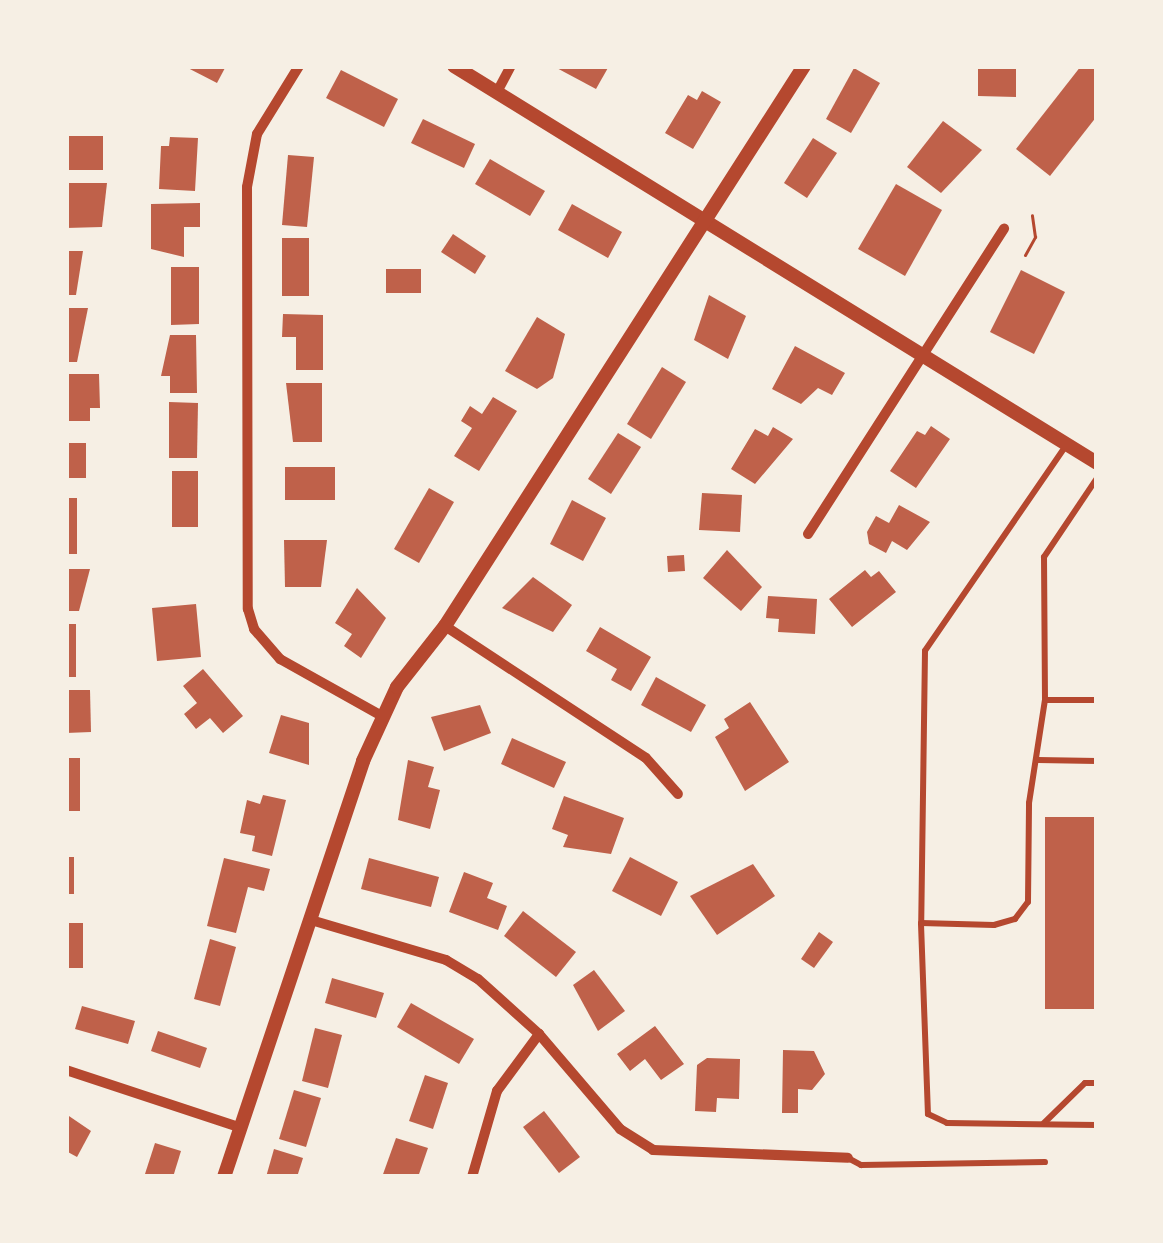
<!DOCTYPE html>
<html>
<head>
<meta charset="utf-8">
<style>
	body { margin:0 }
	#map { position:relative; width:1163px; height:1243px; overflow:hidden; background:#f6efe4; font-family:"Public Sans",sans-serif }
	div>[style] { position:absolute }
	.building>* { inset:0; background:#bf614a }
	.path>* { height:3px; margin:-1.5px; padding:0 1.5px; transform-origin:1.5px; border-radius:1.5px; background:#b5482f }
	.service>* { height:6px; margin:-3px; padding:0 3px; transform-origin:3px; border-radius:3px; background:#b5482f }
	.minor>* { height:10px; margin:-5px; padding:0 5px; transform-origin:5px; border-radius:5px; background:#b5482f }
	.tertiary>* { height:14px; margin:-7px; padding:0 7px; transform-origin:7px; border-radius:7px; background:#b5482f }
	span { translate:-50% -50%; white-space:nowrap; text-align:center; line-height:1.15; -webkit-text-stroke:10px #f6efe4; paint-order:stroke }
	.frame { position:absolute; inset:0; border:69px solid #f6efe4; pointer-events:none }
</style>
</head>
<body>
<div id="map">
	<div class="building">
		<div style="clip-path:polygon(184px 66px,226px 66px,217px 83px)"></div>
		<div style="clip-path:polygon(553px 66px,609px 66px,596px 89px)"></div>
		<div style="clip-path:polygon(978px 66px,1016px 66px,1016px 97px,978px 96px)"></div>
		<div style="clip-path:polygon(1081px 66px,1097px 66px,1097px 116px,1050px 176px,1016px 149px)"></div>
		<div style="clip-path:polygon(854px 68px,880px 83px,851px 133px,826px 119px)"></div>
		<div style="clip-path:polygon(341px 70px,398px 99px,384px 127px,326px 98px)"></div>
		<div style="clip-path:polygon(702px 91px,721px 102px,693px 149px,665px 133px,688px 95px,697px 100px)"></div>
		<div style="clip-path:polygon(423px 119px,475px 144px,464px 168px,411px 143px)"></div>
		<div style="clip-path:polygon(943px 121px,982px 150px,941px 193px,907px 167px)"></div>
		<div style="clip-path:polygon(66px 136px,103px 136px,103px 170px,66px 170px)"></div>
		<div style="clip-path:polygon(170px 137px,198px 138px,195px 191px,159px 189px,161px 146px,169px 146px)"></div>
		<div style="clip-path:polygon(813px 138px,837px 153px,807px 198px,784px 183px)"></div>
		<div style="clip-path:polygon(288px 155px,314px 157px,307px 227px,282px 225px)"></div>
		<div style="clip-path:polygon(490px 159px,545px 191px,530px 216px,475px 184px)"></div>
		<div style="clip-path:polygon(66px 183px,107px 183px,102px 227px,66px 228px)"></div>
		<div style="clip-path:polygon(896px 184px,942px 210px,905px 276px,858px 249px)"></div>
		<div style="clip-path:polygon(200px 203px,200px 227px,184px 227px,184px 257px,151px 249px,151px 204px)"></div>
		<div style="clip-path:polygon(572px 204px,622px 232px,608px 258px,558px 230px)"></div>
		<div style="clip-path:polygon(453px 234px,486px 256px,475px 274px,441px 252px)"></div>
		<div style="clip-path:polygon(282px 238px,309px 238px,309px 296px,282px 296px)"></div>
		<div style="clip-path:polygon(66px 251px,83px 251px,76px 295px,66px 295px)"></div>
		<div style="clip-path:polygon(171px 267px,199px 267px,199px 324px,171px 325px)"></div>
		<div style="clip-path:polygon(386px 269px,421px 269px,421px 293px,386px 293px)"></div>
		<div style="clip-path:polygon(1021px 270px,1065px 292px,1034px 354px,990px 332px)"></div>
		<div style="clip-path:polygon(709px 295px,746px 316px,728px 359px,694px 340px)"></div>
		<div style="clip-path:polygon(66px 308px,88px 308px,77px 362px,66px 362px)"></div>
		<div style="clip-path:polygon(283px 314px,323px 315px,323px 370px,296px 370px,296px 337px,282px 337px)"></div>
		<div style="clip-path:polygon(537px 317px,565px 334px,553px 378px,537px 389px,505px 371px)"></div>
		<div style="clip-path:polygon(170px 335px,196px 335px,197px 393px,170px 393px,170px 376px,161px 376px)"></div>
		<div style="clip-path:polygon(795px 346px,845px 373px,832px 395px,818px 388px,801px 404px,772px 389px)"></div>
		<div style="clip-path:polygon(662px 367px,686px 382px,651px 439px,627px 424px)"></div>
		<div style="clip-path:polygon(66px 374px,99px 374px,100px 408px,90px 408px,90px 421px,68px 421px)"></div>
		<div style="clip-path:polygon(286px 383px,322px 383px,322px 442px,293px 442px)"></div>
		<div style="clip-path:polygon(493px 397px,517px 411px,479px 471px,454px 456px,472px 428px,461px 421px,470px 406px,482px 414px)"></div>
		<div style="clip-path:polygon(169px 402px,198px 403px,197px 458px,169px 458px)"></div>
		<div style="clip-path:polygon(931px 426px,950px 439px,916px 488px,890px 471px,917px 431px,925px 435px)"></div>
		<div style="clip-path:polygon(773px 427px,793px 439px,755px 484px,731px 469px,755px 429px,768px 436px)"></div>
		<div style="clip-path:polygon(618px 433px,641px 447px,611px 494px,588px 479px)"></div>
		<div style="clip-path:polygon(66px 443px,86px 443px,86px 478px,66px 478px)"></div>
		<div style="clip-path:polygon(285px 467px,335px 467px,335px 500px,285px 500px)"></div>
		<div style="clip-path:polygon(172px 471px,198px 471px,198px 527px,172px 527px)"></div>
		<div style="clip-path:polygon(429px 488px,454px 502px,419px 563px,394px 549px)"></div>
		<div style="clip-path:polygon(702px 493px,742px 495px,740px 532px,699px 530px)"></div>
		<div style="clip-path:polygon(66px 498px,77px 498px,77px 554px,66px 554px)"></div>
		<div style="clip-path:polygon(572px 500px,606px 518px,583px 561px,550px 544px)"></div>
		<div style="clip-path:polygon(899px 505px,930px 522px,907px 550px,892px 541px,886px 553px,869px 544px,867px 532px,876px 516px,889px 523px)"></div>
		<div style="clip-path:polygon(284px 540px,327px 540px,321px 587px,285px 587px)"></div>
		<div style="clip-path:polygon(727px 550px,762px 587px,741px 611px,703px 578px)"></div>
		<div style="clip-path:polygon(684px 555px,685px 571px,668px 572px,667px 556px)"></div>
		<div style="clip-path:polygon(66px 569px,90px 569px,79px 611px,66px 611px)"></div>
		<div style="clip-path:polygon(865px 570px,871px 577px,879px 571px,896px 592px,852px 627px,829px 599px)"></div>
		<div style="clip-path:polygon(533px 577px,572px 605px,553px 632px,502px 608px)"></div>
		<div style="clip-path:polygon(357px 588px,386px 618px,361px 658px,344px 646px,352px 634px,335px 623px)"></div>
		<div style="clip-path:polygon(768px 596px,817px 599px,815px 634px,778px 632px,779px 619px,766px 618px)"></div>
		<div style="clip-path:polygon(196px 604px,201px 657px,157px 661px,152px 608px)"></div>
		<div style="clip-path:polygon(66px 624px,76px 624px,76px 677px,66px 677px)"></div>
		<div style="clip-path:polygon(600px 627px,651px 657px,631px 691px,611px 680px,617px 669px,586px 651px)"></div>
		<div style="clip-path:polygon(203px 669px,243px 716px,223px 733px,210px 718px,196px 729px,184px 714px,197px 703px,183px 686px)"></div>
		<div style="clip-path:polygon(656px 677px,706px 705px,691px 732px,641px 705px)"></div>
		<div style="clip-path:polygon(66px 690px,90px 690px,91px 732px,66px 733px)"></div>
		<div style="clip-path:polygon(750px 702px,789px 762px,745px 791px,715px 737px,729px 728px,724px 719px)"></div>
		<div style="clip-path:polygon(480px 705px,491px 733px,444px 751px,431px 717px)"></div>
		<div style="clip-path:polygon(281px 715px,309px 723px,309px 765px,269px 753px)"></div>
		<div style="clip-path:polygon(512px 738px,566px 762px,554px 788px,501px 764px)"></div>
		<div style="clip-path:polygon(66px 758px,80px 758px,80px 811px,66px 811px)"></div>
		<div style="clip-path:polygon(408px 760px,434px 767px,428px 787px,440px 790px,430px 829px,398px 820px)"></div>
		<div style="clip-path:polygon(263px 795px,286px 800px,272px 856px,252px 851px,255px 836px,240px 833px,247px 800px,260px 804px)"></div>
		<div style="clip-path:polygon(564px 796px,624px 818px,611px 854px,563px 847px,568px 835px,552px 829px)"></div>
		<div style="clip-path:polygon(1045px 817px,1097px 817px,1097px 1009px,1045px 1009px)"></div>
		<div style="clip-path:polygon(66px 857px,74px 857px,74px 894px,66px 894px)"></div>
		<div style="clip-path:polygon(630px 857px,678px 882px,661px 916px,612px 891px)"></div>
		<div style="clip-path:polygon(224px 858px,270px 869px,264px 891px,248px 887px,236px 933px,207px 926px)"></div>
		<div style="clip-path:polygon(369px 858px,439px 877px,431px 907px,361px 889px)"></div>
		<div style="clip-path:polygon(753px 864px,775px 896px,717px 935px,690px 896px)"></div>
		<div style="clip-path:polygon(464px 872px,493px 883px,487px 898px,507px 906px,498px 930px,449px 912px)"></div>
		<div style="clip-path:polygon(523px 911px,576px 952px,556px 977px,504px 936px)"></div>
		<div style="clip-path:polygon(66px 923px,83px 923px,83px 968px,66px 968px)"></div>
		<div style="clip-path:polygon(819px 932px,833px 942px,814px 968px,801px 959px)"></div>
		<div style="clip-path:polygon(210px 939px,236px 947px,220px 1006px,194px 999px)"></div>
		<div style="clip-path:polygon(594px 970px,625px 1011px,598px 1031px,573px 985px)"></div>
		<div style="clip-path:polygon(332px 978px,384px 993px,376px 1018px,325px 1003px)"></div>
		<div style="clip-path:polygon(411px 1003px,474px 1039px,459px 1064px,397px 1027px)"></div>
		<div style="clip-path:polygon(82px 1006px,135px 1021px,128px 1044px,75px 1029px)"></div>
		<div style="clip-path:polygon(655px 1026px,684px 1064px,661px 1080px,645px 1059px,630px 1071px,617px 1054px)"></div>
		<div style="clip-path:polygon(315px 1028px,342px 1035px,328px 1088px,302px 1081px)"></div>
		<div style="clip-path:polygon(158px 1031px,207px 1048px,200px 1068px,151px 1051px)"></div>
		<div style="clip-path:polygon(783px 1050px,814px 1051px,825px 1074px,812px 1090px,798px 1089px,798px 1113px,782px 1113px)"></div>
		<div style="clip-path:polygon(707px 1058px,740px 1059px,739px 1099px,717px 1098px,716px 1112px,695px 1111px,697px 1065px)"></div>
		<div style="clip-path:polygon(425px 1075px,448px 1083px,433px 1129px,409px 1121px)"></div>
		<div style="clip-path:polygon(294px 1090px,321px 1098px,306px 1147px,279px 1139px)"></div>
		<div style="clip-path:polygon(544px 1111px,580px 1157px,559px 1173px,523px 1127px)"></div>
		<div style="clip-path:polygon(66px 1114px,91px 1131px,77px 1157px,66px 1151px)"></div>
		<div style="clip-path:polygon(396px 1138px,428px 1148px,418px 1177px,382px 1177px)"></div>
		<div style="clip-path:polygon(155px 1143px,181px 1151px,173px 1177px,144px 1177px)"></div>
		<div style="clip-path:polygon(274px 1149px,303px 1158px,297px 1177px,266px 1177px)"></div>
	</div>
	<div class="path">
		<div style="left:1025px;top:255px;width:21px;rotate:-61deg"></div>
		<div style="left:1035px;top:237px;width:22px;rotate:-98deg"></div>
	</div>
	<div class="service">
		<div style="left:1065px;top:447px;width:247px;rotate:124.5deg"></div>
		<div style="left:925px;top:651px;width:272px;rotate:90.8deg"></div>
		<div style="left:921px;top:923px;width:73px;rotate:1.6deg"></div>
		<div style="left:994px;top:925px;width:22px;rotate:-16deg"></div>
		<div style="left:1015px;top:919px;width:21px;rotate:-53deg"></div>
		<div style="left:1028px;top:902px;width:99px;rotate:-89.4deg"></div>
		<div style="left:1029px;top:803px;width:104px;rotate:-81.2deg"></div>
		<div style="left:1045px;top:700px;width:143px;rotate:-90.4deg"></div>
		<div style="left:1044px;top:557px;width:95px;rotate:-56.1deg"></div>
		<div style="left:1045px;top:700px;width:52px"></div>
		<div style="left:1038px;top:760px;width:59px;rotate:1deg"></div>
		<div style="left:921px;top:924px;width:190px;rotate:87.9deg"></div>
		<div style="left:928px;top:1114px;width:21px;rotate:25deg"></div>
		<div style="left:947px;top:1123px;width:150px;rotate:0.8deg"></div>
		<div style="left:1044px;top:1123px;width:57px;rotate:-44.3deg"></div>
		<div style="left:1085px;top:1083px;width:12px"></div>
		<div style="left:848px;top:1158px;width:15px;rotate:28deg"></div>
		<div style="left:861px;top:1165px;width:184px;rotate:-0.9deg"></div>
	</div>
	<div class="minor">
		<div style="left:299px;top:66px;width:80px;rotate:121.7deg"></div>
		<div style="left:257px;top:134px;width:54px;rotate:100.7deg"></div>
		<div style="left:247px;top:187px;width:422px;rotate:89.9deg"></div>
		<div style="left:248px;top:609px;width:21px;rotate:73deg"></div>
		<div style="left:254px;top:629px;width:40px;rotate:49deg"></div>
		<div style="left:280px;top:659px;width:117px;rotate:29.2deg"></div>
		<div style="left:497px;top:92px;width:30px;rotate:-62deg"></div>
		<div style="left:808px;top:534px;width:363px;rotate:-57.3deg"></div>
		<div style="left:445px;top:626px;width:240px;rotate:33.3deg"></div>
		<div style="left:646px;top:758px;width:48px;rotate:48.4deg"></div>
		<div style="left:311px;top:920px;width:141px;rotate:16.5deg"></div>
		<div style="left:446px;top:960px;width:37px;rotate:31deg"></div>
		<div style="left:478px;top:979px;width:82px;rotate:42deg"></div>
		<div style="left:539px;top:1034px;width:125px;rotate:49.5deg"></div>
		<div style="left:620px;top:1129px;width:39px;rotate:32deg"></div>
		<div style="left:653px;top:1150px;width:195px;rotate:2.3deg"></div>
		<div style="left:66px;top:1070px;width:181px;rotate:18.3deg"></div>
		<div style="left:472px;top:1177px;width:90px;rotate:-73.8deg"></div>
		<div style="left:497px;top:1091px;width:71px;rotate:-53.6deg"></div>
	</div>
	<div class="tertiary">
		<div style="left:454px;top:66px;width:756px;rotate:31.69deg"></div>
		<div style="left:224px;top:1177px;width:439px;rotate:-71.5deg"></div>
		<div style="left:363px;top:761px;width:81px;rotate:-65.3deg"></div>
		<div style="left:397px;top:687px;width:78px;rotate:-51.8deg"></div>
		<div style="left:445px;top:626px;width:665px;rotate:-57.34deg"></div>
	</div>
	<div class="frame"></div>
</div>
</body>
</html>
